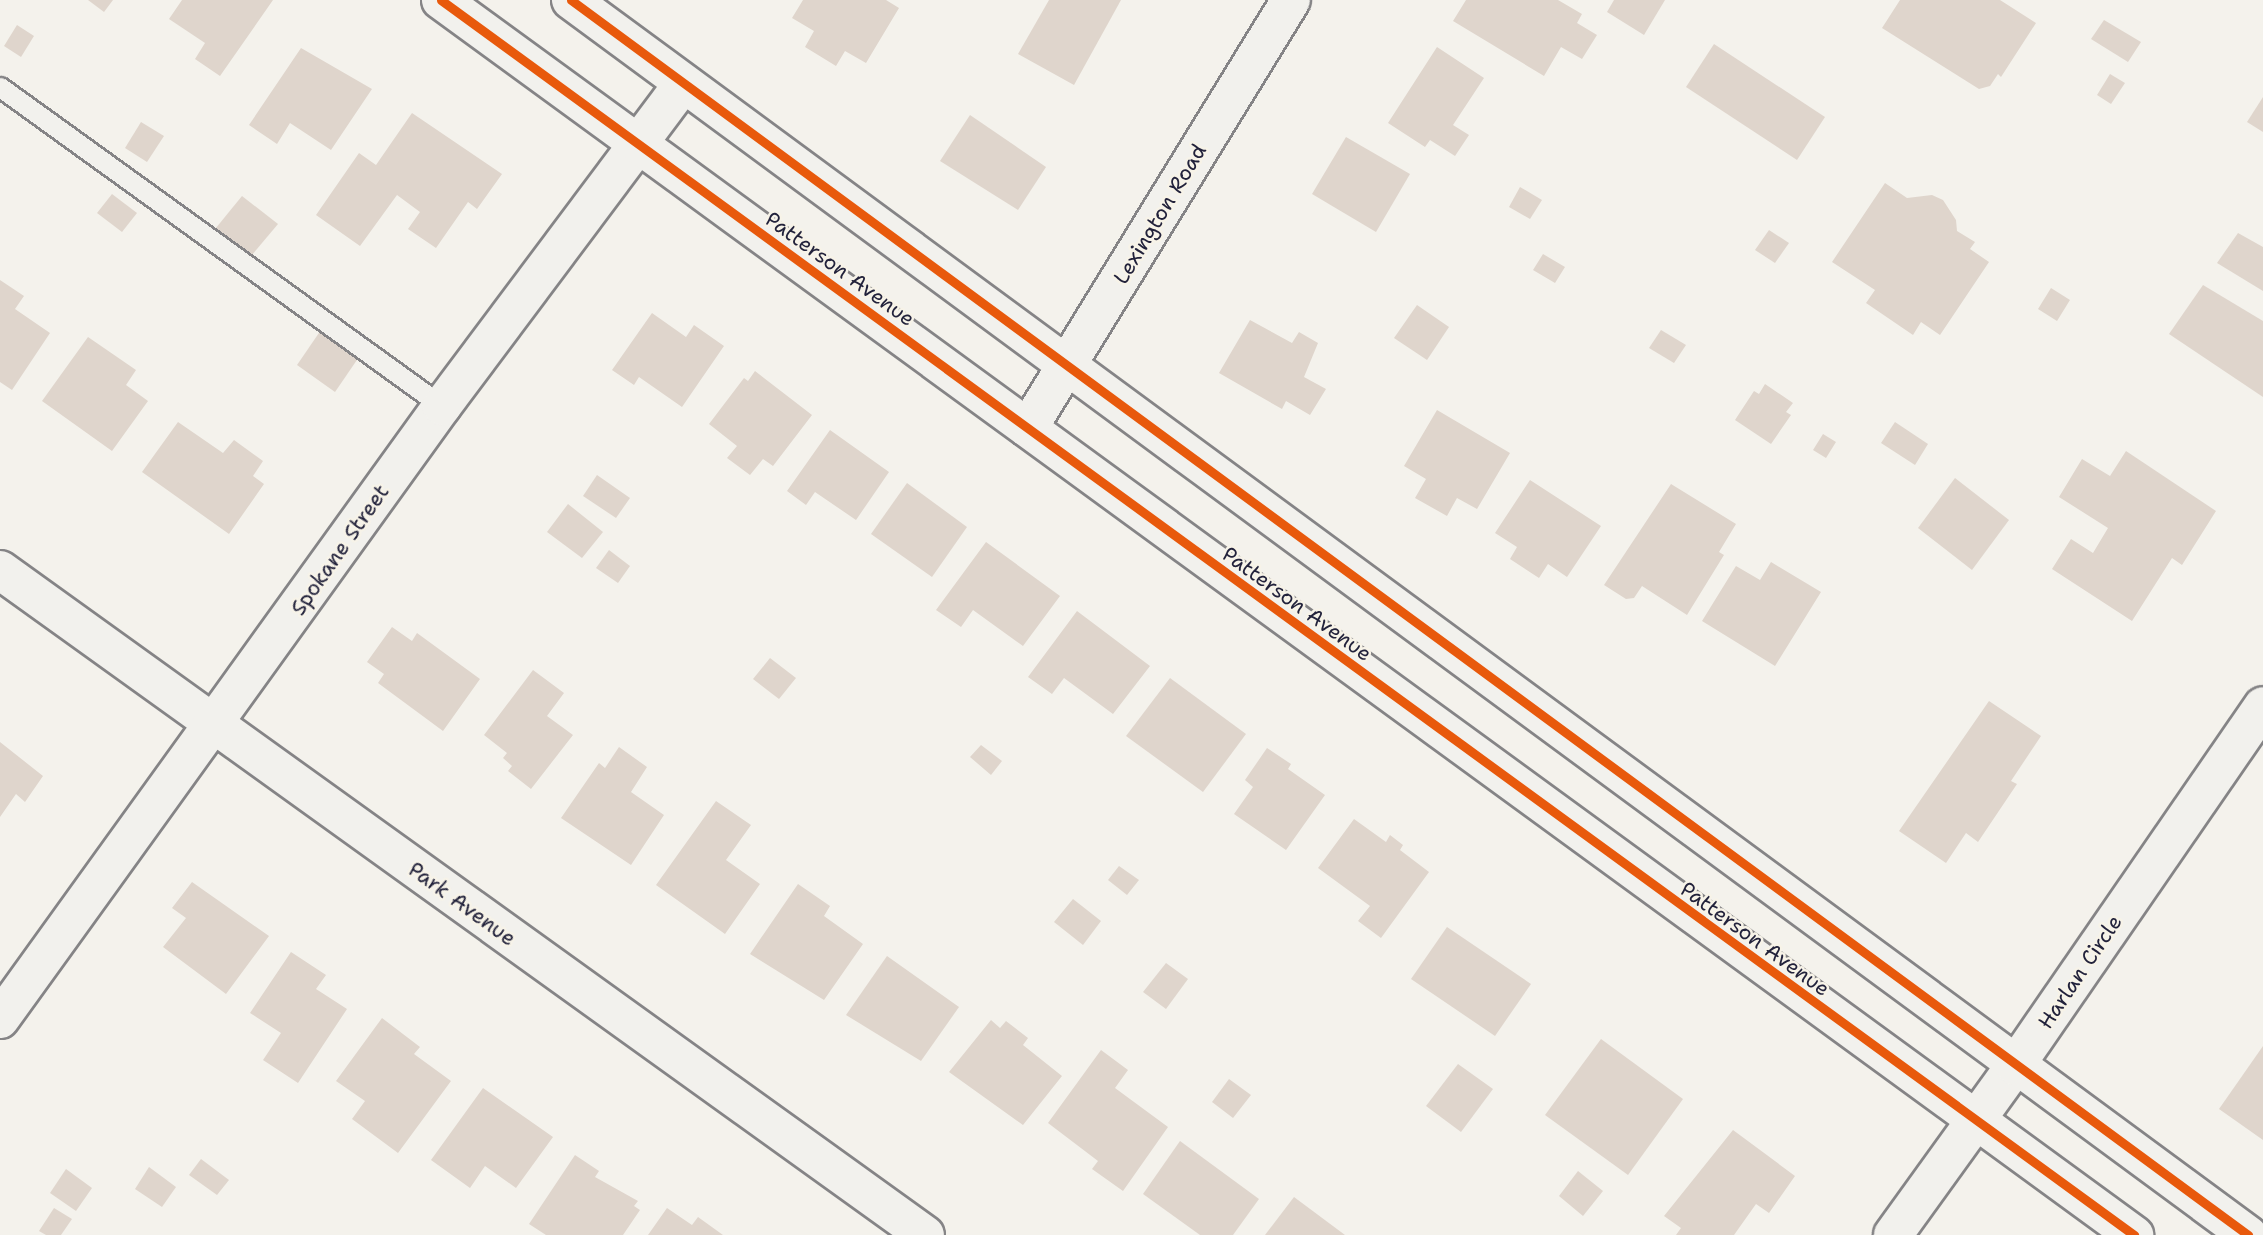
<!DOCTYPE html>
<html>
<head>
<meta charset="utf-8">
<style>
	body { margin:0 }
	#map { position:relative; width:2263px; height:1235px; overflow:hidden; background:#f4f2ec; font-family:"Shantell Sans",sans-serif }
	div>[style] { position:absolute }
	.building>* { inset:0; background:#dfd5cc }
	.roads { filter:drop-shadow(2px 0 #858486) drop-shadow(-2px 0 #858486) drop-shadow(0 2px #858486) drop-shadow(0 -2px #858486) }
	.service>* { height:19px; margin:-9.5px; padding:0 9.5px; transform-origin:9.5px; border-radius:9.5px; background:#f2f1ed }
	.minor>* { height:38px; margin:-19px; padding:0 19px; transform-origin:19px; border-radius:19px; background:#f2f1ed }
	.primary>* { height:38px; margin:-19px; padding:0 19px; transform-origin:19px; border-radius:19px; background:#f2f1ed }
	.cycleway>* { height:9px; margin:-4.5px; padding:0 4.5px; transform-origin:4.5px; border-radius:4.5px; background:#e8590c }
	span { translate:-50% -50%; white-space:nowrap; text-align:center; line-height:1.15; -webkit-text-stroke:5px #f7f3e8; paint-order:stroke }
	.street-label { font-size:21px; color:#22223b }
</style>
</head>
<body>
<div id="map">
	<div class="building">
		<div style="clip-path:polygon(88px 0,113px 0,104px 12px)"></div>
		<div style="clip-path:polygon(182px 0,273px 0,220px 76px,195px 59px,205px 43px,169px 19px)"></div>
		<div style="clip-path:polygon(803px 0,886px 0,899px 8px,866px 63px,845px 51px,836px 66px,805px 47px,814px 31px,792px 18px)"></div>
		<div style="clip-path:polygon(1049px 0,1121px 0,1074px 85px,1018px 54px)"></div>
		<div style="clip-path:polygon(1466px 0,1558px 0,1582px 14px,1577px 23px,1597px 35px,1582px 59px,1561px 47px,1544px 76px,1453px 21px)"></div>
		<div style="clip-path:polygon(1614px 0,1665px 0,1644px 35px,1607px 12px)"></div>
		<div style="clip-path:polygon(1900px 0,2000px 0,2036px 23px,2001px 77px,1998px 74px,1990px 86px,1979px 89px,1882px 28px)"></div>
		<div style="clip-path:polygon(2104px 20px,2141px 42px,2128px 62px,2091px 39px)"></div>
		<div style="clip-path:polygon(17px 25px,34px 36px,21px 57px,4px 46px)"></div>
		<div style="clip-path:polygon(1714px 44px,1825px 117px,1797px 160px,1686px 87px)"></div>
		<div style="clip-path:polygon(1437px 47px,1484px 78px,1453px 125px,1469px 135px,1455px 156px,1430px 140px,1425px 147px,1388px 123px)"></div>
		<div style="clip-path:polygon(301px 48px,372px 89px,331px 150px,290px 123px,277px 144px,249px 125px)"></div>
		<div style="clip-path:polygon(2110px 74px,2125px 83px,2111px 104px,2097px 95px)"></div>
		<div style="clip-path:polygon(2263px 97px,2263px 132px,2247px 122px)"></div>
		<div style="clip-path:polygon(412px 113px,502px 174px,477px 209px,468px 202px,436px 248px,408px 229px,420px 212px,397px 195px,360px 246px,316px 215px,359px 153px,376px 165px)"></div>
		<div style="clip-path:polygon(970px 115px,1046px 167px,1018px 210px,940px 161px)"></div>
		<div style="clip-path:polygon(141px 122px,164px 136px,147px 162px,125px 148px)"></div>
		<div style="clip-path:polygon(1346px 137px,1410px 174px,1376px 232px,1312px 194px)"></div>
		<div style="clip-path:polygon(1885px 183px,1907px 198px,1932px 195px,1943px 200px,1956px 220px,1957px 231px,1975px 242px,1970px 249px,1989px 262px,1940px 335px,1921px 322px,1913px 335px,1866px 303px,1875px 290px,1832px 262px)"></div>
		<div style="clip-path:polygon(1520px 187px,1542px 200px,1530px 219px,1509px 207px)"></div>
		<div style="clip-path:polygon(112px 194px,137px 213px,122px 232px,97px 213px)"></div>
		<div style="clip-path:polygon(242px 196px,278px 224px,246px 262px,211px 234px)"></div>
		<div style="clip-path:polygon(1769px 230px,1789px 243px,1775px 263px,1755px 250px)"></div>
		<div style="clip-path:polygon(2238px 233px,2263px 247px,2263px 291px,2217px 263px)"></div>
		<div style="clip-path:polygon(1543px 254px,1565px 267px,1555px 283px,1533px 270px)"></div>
		<div style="clip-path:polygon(0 280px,24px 296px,15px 309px,50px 333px,12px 390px,0 382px)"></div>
		<div style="clip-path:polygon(2203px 285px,2263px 321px,2263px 397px,2169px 334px)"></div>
		<div style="clip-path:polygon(2051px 288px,2070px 300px,2057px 321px,2038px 309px)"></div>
		<div style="clip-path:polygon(1417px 305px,1449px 327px,1427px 360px,1394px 338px)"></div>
		<div style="clip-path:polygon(652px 313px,686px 337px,694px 325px,724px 346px,682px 407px,639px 377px,634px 385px,612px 370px)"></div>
		<div style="clip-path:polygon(1250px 320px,1292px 343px,1299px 332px,1318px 343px,1304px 377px,1326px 389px,1310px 415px,1286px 401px,1282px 409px,1219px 373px)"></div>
		<div style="clip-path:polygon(321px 330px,359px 357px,335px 392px,297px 365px)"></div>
		<div style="clip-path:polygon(1661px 330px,1686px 345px,1674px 363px,1649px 348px)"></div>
		<div style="clip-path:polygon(88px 337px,136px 370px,126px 385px,148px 401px,112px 451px,42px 401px)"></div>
		<div style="clip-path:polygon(755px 371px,812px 415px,773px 466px,763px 459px,750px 475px,727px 458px,737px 446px,709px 424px,744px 378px,748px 381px)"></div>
		<div style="clip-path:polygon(1765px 384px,1793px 403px,1786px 412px,1791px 415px,1771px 444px,1735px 420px,1754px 391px,1759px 394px)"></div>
		<div style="clip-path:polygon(1437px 410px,1510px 453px,1477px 509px,1457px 498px,1447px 516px,1415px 498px,1426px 479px,1404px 466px)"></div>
		<div style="clip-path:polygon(178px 422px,223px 453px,234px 440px,263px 461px,253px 476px,264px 484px,229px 534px,142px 472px)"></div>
		<div style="clip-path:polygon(1895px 422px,1928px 444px,1915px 465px,1881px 443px)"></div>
		<div style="clip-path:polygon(830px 430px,889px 472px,856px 520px,815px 492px,806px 505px,787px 491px)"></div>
		<div style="clip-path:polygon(1823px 434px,1836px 442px,1826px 458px,1813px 450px)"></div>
		<div style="clip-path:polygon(2126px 451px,2216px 511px,2182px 565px,2172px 558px,2132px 621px,2052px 569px,2071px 539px,2093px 553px,2108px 528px,2059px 497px,2082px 459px,2110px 476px)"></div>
		<div style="clip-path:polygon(597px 475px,630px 498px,616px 518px,583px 496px)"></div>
		<div style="clip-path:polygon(1955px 478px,2009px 520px,1972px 570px,1918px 528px)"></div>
		<div style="clip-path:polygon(1530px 480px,1601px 526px,1567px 577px,1548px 564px,1539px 578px,1510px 559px,1517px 547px,1495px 533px)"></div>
		<div style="clip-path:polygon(907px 483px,967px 527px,932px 577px,871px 534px)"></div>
		<div style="clip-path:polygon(1671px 484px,1736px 524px,1719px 552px,1724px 555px,1687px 615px,1642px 586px,1634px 598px,1626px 599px,1604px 585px)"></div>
		<div style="clip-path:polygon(568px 504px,603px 532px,582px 558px,547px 532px)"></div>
		<div style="clip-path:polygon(986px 542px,1060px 596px,1023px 646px,973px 610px,961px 627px,936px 610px)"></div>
		<div style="clip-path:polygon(609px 550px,630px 566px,618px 583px,596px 568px)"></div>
		<div style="clip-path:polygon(1771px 562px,1821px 592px,1775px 666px,1702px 621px,1736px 566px,1760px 580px)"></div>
		<div style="clip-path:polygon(1077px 611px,1150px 666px,1113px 714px,1064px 678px,1052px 694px,1028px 677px)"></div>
		<div style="clip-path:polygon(392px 627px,412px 641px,417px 633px,480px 679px,443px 731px,378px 683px,384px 674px,367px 662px)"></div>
		<div style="clip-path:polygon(770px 658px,796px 678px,779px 699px,753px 679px)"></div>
		<div style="clip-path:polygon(533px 670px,564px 693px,547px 716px,573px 735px,531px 789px,508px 771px,512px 766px,503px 758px,507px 753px,484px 735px)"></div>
		<div style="clip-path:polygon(1170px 678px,1246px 734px,1203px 792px,1126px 736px)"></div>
		<div style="clip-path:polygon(1989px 701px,2041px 736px,2011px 781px,2017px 784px,1978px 842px,1966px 833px,1946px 863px,1899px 831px)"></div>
		<div style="clip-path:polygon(0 742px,43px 776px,25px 802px,16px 794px,0 817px)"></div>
		<div style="clip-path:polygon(981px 745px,1002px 761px,991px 775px,970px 757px)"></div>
		<div style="clip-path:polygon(619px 747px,647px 767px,631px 792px,664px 815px,631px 865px,561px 818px,599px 763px,605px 768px)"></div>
		<div style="clip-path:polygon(1267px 748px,1291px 764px,1288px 769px,1325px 795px,1286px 850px,1234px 814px,1253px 787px,1245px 780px)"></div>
		<div style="clip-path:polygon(716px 801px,751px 825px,726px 860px,760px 884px,725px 934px,656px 885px)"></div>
		<div style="clip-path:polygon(1354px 819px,1386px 842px,1390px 835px,1403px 845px,1400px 850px,1429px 872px,1381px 938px,1358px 921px,1370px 906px,1318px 868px)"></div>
		<div style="clip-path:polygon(1119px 866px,1139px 880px,1127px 895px,1108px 880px)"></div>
		<div style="clip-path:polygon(192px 882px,269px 936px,226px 994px,163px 947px,186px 918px,172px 908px)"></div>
		<div style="clip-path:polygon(798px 884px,830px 906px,824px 916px,863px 944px,824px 1000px,750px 954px)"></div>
		<div style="clip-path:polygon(1073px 899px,1101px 921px,1083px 945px,1054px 922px)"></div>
		<div style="clip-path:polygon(1447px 927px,1531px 984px,1495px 1036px,1411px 979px)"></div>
		<div style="clip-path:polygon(291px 952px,326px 975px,316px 989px,347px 1009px,298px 1083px,263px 1060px,281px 1033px,250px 1013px)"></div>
		<div style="clip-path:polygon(887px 956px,959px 1007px,921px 1061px,846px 1015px)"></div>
		<div style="clip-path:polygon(1166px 963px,1188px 979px,1166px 1009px,1143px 992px)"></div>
		<div style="clip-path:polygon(382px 1018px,420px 1047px,414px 1054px,451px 1081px,398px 1153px,352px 1119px,365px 1101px,336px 1081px)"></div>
		<div style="clip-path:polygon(991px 1020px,1000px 1028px,1006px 1021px,1028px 1038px,1023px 1045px,1062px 1076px,1023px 1125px,949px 1072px)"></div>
		<div style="clip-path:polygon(1601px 1039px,1683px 1099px,1628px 1175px,1545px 1115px)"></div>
		<div style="clip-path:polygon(2263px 1046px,2263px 1140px,2219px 1109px)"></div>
		<div style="clip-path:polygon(1101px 1050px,1128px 1070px,1115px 1088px,1168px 1127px,1123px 1191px,1092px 1169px,1098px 1161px,1048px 1123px)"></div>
		<div style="clip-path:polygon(1458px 1064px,1493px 1089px,1461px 1132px,1426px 1106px)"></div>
		<div style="clip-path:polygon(1229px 1079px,1251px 1095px,1233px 1118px,1212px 1102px)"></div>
		<div style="clip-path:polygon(483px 1088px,553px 1137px,516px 1188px,485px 1166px,470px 1188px,431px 1160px)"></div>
		<div style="clip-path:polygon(1733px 1130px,1795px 1176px,1769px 1213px,1756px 1204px,1734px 1235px,1676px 1235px,1681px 1228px,1664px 1216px)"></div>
		<div style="clip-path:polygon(1180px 1141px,1259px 1199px,1233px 1235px,1200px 1235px,1143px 1194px)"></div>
		<div style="clip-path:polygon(575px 1155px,599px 1171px,595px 1177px,638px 1201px,634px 1206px,640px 1210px,623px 1235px,546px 1235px,529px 1224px)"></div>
		<div style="clip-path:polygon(201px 1159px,229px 1180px,217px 1195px,189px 1175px)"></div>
		<div style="clip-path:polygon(149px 1167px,176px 1187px,162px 1207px,135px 1189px)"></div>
		<div style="clip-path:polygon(66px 1169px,92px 1188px,76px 1211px,50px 1193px)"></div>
		<div style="clip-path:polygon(1578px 1171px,1603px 1191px,1583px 1216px,1559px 1196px)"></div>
		<div style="clip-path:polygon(1294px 1197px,1345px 1235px,1265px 1235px)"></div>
		<div style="clip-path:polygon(54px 1208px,72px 1219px,61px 1235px,46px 1235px,39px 1231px)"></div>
		<div style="clip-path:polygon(667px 1208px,692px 1225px,698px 1217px,723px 1235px,648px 1235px)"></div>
	</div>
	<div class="roads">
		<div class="service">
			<div style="left:0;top:87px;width:545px;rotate:35.82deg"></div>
		</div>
		<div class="minor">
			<div style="left:1028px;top:428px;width:502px;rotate:-58.43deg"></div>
			<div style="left:0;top:570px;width:1139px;rotate:35.71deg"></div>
			<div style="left:0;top:1019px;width:756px;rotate:-54.21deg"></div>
			<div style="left:442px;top:406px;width:402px;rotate:-53.2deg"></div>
			<div style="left:1893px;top:1235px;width:208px;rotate:-54.2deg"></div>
			<div style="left:2015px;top:1066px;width:437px;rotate:-55.4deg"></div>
		</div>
		<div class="primary">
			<div style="left:441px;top:0;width:2096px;rotate:36.11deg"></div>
			<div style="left:571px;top:0;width:2083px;rotate:36.37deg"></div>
		</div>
	</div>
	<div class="cycleway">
		<div style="left:441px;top:0;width:2096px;rotate:36.11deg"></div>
		<div style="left:571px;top:0;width:2083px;rotate:36.37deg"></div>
	</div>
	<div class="street-label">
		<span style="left:1160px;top:214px;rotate:-59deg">Lexington Road</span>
		<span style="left:840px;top:269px;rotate:36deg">Patterson Avenue</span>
		<span style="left:340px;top:550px;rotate:-55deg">Spokane Street</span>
		<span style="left:1297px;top:604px;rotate:36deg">Patterson Avenue</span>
		<span style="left:462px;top:904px;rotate:36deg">Park Avenue</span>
		<span style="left:1755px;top:939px;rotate:36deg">Patterson Avenue</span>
		<span style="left:2080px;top:972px;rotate:-56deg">Harlan Circle</span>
	</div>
</div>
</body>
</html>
